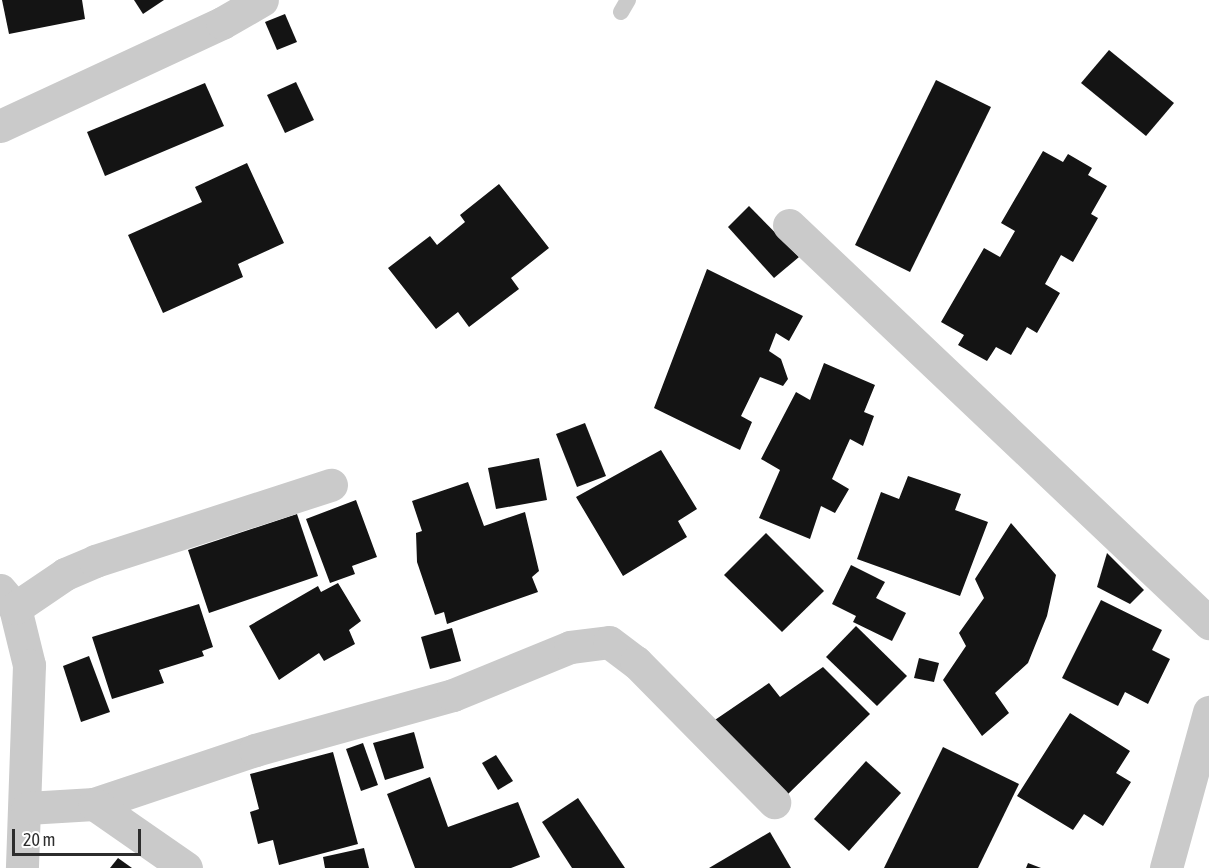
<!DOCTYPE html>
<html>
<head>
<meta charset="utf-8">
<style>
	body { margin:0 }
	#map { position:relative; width:1209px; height:868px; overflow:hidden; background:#fff; font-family:"Asap Condensed",sans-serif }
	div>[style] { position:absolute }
	.building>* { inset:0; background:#141414 }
	.lane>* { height:16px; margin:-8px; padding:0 8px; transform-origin:8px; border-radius:8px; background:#cacaca }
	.street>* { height:33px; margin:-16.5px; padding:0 16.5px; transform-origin:16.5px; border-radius:16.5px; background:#cacaca }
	span { translate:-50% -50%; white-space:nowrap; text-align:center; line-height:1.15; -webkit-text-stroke:6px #fff; paint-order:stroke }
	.scale { position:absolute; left:12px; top:829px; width:129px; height:27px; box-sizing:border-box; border:3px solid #2d2d2d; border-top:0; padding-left:8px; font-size:18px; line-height:21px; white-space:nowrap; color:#2d2d2d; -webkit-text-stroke:4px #fff; paint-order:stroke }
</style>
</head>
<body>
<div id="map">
	<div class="building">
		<div style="clip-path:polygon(2px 0,82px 0,85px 19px,9px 34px)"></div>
		<div style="clip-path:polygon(134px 0,164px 0,143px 14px)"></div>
		<div style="clip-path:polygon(285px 14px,297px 42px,277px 50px,265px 22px)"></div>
		<div style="clip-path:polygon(1109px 50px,1174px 103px,1146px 136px,1081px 83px)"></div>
		<div style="clip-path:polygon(936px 80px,991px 107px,910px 272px,855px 245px)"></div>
		<div style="clip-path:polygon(296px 82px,314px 120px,285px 133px,267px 95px)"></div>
		<div style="clip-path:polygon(205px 83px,224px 126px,105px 176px,87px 132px)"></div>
		<div style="clip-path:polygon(1043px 151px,1063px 162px,1068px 154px,1092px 168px,1088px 175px,1107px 186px,1091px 214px,1098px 218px,1073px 262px,1061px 255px,1045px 284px,1060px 293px,1037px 333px,1027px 327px,1011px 355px,996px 347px,987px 361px,958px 345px,964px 335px,941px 322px,984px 248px,1000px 257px,1015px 231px,1001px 223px)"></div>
		<div style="clip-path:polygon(247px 163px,284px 243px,238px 264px,243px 277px,163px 313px,128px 235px,202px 202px,195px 187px)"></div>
		<div style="clip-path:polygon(499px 184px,549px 248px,511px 278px,519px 289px,469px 327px,458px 312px,436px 329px,388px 268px,430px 236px,437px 245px,465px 222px,460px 215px)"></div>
		<div style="clip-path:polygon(749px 206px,799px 257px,774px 278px,728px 227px)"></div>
		<div style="clip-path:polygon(707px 269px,803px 316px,789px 341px,776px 333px,769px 351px,781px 359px,788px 379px,783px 386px,760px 377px,741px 416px,752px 422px,740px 450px,654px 408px)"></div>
		<div style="clip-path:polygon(824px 363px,875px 385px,864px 412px,874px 416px,863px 446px,850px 439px,832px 479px,849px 489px,835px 513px,821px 506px,810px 539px,759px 518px,780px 470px,761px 459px,796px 392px,810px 400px)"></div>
		<div style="clip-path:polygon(585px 423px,606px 476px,577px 487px,556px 434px)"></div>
		<div style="clip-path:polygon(661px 450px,697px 509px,678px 521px,687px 537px,623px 576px,576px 497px)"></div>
		<div style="clip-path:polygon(539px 458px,547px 500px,496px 509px,488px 468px)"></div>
		<div style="clip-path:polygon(908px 476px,961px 494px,955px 510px,988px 522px,960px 596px,857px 559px,881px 492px,899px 499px)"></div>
		<div style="clip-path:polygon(468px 482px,484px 526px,525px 512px,539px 571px,532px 577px,538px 592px,447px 624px,444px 612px,435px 615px,417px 562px,416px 533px,422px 531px,412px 501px)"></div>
		<div style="clip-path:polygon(356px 500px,377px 557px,352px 566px,355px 574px,330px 583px,306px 519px)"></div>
		<div style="clip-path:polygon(297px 514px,318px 576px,209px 613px,188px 550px)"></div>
		<div style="clip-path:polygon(1011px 523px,1056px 575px,1047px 616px,1028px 663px,995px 693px,1009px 713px,982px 736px,943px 680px,966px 646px,959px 633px,984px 598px,975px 579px)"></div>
		<div style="clip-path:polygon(766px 533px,824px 591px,782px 632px,724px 575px)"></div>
		<div style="clip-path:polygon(1107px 553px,1144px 590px,1130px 604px,1097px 587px)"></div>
		<div style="clip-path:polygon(851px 565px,885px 582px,876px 598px,906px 613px,892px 641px,853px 622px,856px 616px,832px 604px)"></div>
		<div style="clip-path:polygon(338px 583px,361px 621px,349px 630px,355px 644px,324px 661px,319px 653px,279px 680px,249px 626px,318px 586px,321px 592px)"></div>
		<div style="clip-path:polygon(1101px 600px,1162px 630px,1152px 650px,1170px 659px,1148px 704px,1125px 692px,1118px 706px,1062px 678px)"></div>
		<div style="clip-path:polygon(199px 604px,213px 647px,202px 651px,204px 656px,159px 670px,164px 683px,112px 699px,92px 637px)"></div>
		<div style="clip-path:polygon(856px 626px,907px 676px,877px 706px,826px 657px)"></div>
		<div style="clip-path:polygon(452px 628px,461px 661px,430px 669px,421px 637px)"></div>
		<div style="clip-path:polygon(89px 656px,110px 712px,81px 722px,63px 666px)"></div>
		<div style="clip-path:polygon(919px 658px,939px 663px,934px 682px,914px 678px)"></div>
		<div style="clip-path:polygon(823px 667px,870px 714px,787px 795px,709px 724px,769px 683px,780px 697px)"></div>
		<div style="clip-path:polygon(1070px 713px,1130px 751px,1116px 773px,1131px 782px,1103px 826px,1084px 814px,1073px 830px,1017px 796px)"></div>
		<div style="clip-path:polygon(414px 732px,424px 768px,385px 780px,373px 743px)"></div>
		<div style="clip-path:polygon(363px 743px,378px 785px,361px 791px,346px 749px)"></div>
		<div style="clip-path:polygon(943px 747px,1019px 784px,978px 868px,884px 868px)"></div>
		<div style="clip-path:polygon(333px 752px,358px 844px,279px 865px,273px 840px,258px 844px,250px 812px,259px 809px,250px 774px)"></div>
		<div style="clip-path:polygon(496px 755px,513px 781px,498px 790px,482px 763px)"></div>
		<div style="clip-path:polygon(866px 761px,901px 793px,849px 851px,814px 819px)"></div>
		<div style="clip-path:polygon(430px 777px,448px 827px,518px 802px,540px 857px,511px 868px,415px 868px,387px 794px)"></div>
		<div style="clip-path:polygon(578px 798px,625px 868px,572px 868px,542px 822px)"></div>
		<div style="clip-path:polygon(770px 832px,791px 868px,709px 868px)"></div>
		<div style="clip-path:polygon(364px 848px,369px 868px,325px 868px,323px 857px)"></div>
		<div style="clip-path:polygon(118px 858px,132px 868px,110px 868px)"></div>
		<div style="clip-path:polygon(1028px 863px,1041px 868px,1026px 868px)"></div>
	</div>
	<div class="lane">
		<div style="left:621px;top:12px;width:14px;rotate:-60deg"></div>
	</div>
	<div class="street">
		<div style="left:0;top:126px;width:245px;rotate:-24.9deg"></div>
		<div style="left:222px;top:23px;width:46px;rotate:-29.9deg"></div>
		<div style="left:789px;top:225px;width:579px;rotate:43.46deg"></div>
		<div style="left:0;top:590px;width:23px;rotate:50deg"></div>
		<div style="left:15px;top:608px;width:59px;rotate:76.2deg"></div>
		<div style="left:29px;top:665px;width:203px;rotate:92deg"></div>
		<div style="left:15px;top:608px;width:60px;rotate:-34.2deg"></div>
		<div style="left:65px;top:574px;width:33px;rotate:-23deg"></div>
		<div style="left:95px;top:561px;width:248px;rotate:-17.9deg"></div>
		<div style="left:94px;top:804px;width:170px;rotate:-18.5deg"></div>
		<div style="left:255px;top:750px;width:205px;rotate:-15.5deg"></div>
		<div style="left:453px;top:695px;width:126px;rotate:-22.3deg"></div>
		<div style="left:570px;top:647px;width:39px;rotate:-7deg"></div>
		<div style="left:609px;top:642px;width:34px;rotate:37deg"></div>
		<div style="left:636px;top:662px;width:197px;rotate:45.4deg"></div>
		<div style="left:27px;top:808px;width:67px;rotate:-3.4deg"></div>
		<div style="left:94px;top:804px;width:112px;rotate:34.8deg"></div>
		<div style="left:1166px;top:868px;width:162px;rotate:-74.6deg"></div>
	</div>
	<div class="scale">20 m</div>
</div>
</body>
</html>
